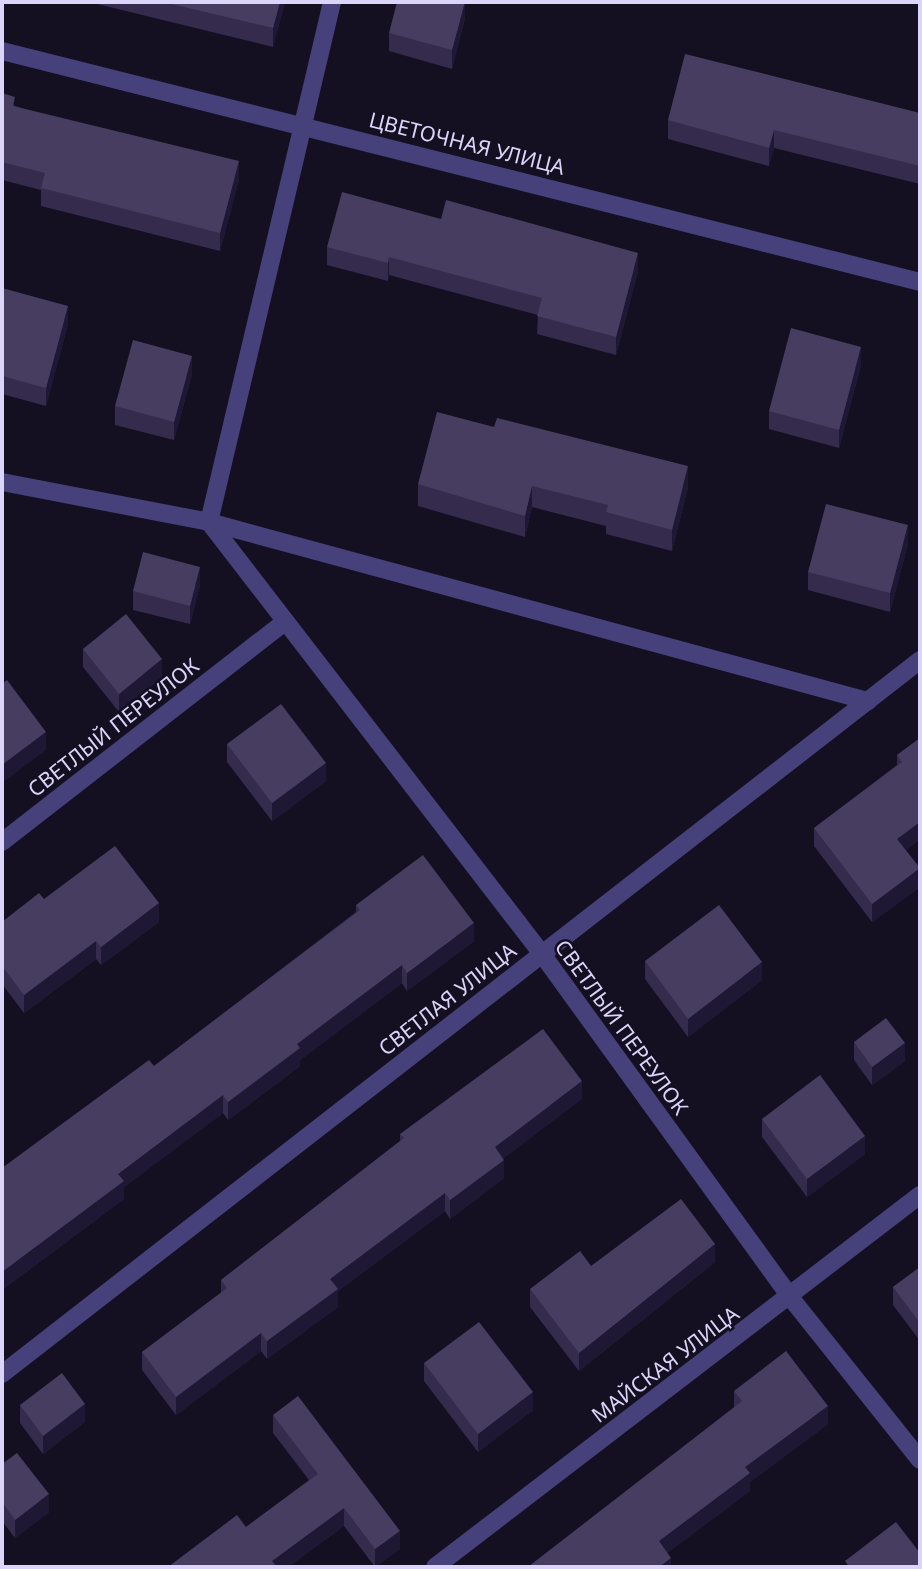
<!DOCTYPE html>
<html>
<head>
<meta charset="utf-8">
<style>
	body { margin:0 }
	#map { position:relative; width:922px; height:1569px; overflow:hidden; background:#141021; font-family:"Noto Sans",sans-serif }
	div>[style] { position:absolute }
	.lane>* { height:18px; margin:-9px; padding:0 9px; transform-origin:9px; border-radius:9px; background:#46407b }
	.street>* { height:18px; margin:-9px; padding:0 9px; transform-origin:9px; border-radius:9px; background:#46407b }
	.wall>* { inset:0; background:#342b4d }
	.shaded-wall>* { inset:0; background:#1f1834 }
	.building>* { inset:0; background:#463d60 }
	span { translate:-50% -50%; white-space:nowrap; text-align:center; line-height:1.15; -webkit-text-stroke:5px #141021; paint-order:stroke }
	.street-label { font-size:21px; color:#dcd5fa }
	.frame { position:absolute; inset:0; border:4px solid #dcd5fa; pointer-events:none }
</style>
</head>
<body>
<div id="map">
	<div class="lane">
		<div style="left:209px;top:522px;width:683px;rotate:15.2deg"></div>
	</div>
	<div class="street">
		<div style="left:2px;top:51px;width:947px;rotate:14.12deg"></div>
		<div style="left:2px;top:482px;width:211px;rotate:10.9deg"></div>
		<div style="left:209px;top:522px;width:545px;rotate:52.37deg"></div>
		<div style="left:542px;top:954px;width:423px;rotate:54.1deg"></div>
		<div style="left:790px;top:1297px;width:208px;rotate:51.4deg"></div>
		<div style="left:209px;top:522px;width:534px;rotate:-76.69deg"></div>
		<div style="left:2px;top:842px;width:358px;rotate:-37.9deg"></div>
		<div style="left:2px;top:1374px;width:1163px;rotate:-37.87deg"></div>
		<div style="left:435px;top:1567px;width:611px;rotate:-37.49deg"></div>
	</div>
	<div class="wall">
		<div style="clip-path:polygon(89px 2px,285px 2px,273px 47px)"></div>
		<div style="clip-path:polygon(465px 18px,452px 69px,389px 51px,389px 33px)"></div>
		<div style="clip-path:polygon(2px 93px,15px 106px,239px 179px,220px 251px,41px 206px,41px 190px,2px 180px)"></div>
		<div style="clip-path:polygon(920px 113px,920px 184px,774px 148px,769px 166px,668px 139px,668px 120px)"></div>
		<div style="clip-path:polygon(441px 219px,638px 271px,616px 355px,537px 334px,538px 315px,389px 275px,388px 281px,327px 265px,327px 247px)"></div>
		<div style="clip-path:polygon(2px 288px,68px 324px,46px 406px,2px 394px)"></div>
		<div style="clip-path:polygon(861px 365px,839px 448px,769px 429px,769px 411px)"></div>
		<div style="clip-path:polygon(192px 374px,174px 440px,115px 425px,115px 406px)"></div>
		<div style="clip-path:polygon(418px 484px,688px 487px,672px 551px,606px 534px,606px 526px,532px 507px,525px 537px,418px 506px)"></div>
		<div style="clip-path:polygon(908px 544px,890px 612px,808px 590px,808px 572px)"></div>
		<div style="clip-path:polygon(200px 585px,190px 624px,133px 610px,133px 591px)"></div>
		<div style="clip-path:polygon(83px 649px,162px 677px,119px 712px,83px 667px)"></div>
		<div style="clip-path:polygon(920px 738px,906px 851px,920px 887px,872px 922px,814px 846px,814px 828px,897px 765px,897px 755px)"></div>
		<div style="clip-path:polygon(227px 744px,326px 781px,272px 821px,227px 762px)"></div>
		<div style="clip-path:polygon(44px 899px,159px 922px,101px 965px,96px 959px,24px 1013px,2px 984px,2px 922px)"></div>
		<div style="clip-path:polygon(356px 905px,474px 941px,407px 991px,402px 983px,300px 1060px,300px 1066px,228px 1120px,223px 1113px,124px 1187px,124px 1199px,2px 1290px,2px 1168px,154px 1066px,356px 912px)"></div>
		<div style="clip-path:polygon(645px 961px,762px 980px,688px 1037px,645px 979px)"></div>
		<div style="clip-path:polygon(854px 1042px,905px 1061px,872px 1085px,854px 1060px)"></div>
		<div style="clip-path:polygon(582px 1099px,503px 1158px,504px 1178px,450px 1219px,445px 1211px,338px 1291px,338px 1307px,267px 1359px,261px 1351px,176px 1415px,142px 1370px,142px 1352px,221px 1293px,221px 1280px,400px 1141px,400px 1134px)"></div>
		<div style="clip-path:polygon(762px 1119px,865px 1154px,807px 1197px,762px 1137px)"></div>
		<div style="clip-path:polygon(715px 1262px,579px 1371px,530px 1307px,530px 1289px,591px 1266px)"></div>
		<div style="clip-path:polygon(920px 1267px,920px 1341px,893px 1305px,893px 1287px)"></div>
		<div style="clip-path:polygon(424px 1363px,533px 1410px,478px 1452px,424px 1381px)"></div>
		<div style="clip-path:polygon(734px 1391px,828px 1424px,750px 1482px,750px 1491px,667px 1553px,671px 1567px,528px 1567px,734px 1408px)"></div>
		<div style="clip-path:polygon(20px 1405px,85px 1422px,43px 1454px,20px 1423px)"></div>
		<div style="clip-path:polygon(273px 1415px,400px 1549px,375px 1567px,344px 1526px,288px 1567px,168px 1567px,246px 1527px,309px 1480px,273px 1433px)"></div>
		<div style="clip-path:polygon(2px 1464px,49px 1512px,15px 1538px,2px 1521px)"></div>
	</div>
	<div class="shaded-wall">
		<div style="clip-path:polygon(280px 2px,285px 2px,273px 47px,273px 28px)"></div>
		<div style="clip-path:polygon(465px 2px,465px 18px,452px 69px,452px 50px)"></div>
		<div style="clip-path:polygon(774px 130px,774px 148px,769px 166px,769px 148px)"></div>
		<div style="clip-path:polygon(239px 161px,239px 179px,220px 251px,220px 233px)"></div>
		<div style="clip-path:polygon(638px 253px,638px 271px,616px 355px,616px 337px)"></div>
		<div style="clip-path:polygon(389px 257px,389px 275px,388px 281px,388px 263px)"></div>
		<div style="clip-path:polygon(68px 306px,68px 324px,46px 406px,46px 388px)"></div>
		<div style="clip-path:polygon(861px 347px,861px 365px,839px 448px,839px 430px)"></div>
		<div style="clip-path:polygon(192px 356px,192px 374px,174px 440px,174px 422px)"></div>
		<div style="clip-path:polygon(688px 466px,688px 487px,672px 551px,672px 530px)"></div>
		<div style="clip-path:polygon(532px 486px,532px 507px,525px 537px,525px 516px)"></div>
		<div style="clip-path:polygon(908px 525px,908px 544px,890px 612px,890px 593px)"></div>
		<div style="clip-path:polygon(200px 567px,200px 585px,190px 624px,190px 606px)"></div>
		<div style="clip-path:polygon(162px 659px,162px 677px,119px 712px,119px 694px)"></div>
		<div style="clip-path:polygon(46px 732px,46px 750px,2px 783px,2px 765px)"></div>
		<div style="clip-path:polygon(326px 763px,326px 781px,272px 821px,272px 803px)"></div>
		<div style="clip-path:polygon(920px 822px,920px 840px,897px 857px,897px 839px)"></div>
		<div style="clip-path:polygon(920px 868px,920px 887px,872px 922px,872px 904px)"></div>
		<div style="clip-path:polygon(159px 903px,159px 922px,101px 965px,101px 947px)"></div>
		<div style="clip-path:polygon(474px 923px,474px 941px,407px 991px,407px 973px)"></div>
		<div style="clip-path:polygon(96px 941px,96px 959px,24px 1013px,24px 995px)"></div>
		<div style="clip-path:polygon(762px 962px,762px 980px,688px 1037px,688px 1019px)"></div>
		<div style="clip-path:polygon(402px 965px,402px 983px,300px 1060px,300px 1066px,228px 1120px,228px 1102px,297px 1044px)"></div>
		<div style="clip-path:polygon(905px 1043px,905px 1061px,872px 1085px,872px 1067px)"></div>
		<div style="clip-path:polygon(582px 1081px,582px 1099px,495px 1165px,495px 1147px)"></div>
		<div style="clip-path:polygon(223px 1095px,223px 1113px,124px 1187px,124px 1199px,2px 1290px,2px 1272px,118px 1174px)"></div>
		<div style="clip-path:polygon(865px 1136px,865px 1154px,807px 1197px,807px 1179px)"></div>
		<div style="clip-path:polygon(504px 1160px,504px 1178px,450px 1219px,450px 1200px)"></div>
		<div style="clip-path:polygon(445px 1193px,445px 1211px,338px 1291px,338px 1307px,267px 1359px,267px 1341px,330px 1279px)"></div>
		<div style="clip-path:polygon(715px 1244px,715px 1262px,579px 1371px,579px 1353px)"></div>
		<div style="clip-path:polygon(261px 1333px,261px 1351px,176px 1415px,176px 1397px)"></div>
		<div style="clip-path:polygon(533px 1392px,533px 1410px,478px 1452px,478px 1434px)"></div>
		<div style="clip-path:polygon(85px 1404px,85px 1422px,43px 1454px,43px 1436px)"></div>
		<div style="clip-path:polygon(828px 1406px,828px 1424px,750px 1482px,750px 1491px,659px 1559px,659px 1541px,745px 1467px)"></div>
		<div style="clip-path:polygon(49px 1494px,49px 1512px,15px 1538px,15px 1520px)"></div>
		<div style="clip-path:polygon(344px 1508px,344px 1526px,288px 1567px,272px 1567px,272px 1561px)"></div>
		<div style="clip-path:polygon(400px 1531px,400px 1549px,375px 1567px,375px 1549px)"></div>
		<div style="clip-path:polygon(671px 1558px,671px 1567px,659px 1567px)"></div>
	</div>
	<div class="building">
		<div style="clip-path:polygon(163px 2px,280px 2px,273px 28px)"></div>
		<div style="clip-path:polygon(397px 2px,465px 2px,452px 50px,389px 33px)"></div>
		<div style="clip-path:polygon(685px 54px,920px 113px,920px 166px,774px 130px,769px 148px,668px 120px)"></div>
		<div style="clip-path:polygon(2px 93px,15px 97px,13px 106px,239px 161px,220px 233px,41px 188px,45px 173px,2px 162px)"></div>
		<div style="clip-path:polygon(342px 192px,441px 219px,446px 200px,638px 253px,616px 337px,537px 316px,542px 298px,389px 257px,388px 263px,327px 247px)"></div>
		<div style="clip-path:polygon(2px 288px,68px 306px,46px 388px,2px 376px)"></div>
		<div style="clip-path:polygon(791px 328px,861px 347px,839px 430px,769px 411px)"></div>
		<div style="clip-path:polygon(133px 340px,192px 356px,174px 422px,115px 406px)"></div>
		<div style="clip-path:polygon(437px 412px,494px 427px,497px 418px,688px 466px,672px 530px,606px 512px,608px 505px,532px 486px,525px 516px,418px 484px)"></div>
		<div style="clip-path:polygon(826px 504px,908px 525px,890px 593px,808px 572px)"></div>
		<div style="clip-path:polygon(143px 552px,200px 567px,190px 606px,133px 591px)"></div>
		<div style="clip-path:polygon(126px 614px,162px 659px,119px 694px,83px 649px)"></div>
		<div style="clip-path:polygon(7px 680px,46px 732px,2px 765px,2px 684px)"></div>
		<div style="clip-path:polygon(281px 704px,326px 763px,272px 803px,227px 744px)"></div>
		<div style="clip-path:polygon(920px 738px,920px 822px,897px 839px,920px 868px,872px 904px,814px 828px,902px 762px,897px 755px)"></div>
		<div style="clip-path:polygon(115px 846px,159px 903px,101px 947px,96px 941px,24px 995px,2px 966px,2px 922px,39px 893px,44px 899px)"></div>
		<div style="clip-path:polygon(423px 855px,474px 923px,407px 973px,402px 965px,297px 1044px,300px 1048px,228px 1102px,223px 1095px,118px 1174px,124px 1181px,2px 1272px,2px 1168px,149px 1060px,154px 1066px,360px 910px,356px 905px)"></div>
		<div style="clip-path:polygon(719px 905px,762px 962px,688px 1019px,645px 961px)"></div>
		<div style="clip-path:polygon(886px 1018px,905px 1043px,872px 1067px,854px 1042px)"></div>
		<div style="clip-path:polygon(543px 1029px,582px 1081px,495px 1147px,504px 1160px,450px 1200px,445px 1193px,330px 1279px,338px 1289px,267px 1341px,261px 1333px,176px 1397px,142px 1352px,227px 1288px,221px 1280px,404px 1138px,400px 1134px)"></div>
		<div style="clip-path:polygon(820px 1075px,865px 1136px,807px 1179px,762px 1119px)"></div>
		<div style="clip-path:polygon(681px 1199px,715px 1244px,579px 1353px,530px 1289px,580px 1251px,591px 1266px)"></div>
		<div style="clip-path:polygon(920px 1267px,920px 1323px,893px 1287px)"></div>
		<div style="clip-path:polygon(479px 1322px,533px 1392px,478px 1434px,424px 1363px)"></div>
		<div style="clip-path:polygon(786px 1351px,828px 1406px,745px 1467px,750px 1473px,659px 1541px,671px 1558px,659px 1567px,528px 1567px,742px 1401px,734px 1391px)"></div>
		<div style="clip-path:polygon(62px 1373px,85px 1404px,43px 1436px,20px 1405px)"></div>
		<div style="clip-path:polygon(298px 1396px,400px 1531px,375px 1549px,344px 1508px,272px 1561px,277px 1567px,168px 1567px,237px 1515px,246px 1527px,318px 1474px,273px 1415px)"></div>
		<div style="clip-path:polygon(17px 1453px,49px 1494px,15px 1520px,2px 1502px,2px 1464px)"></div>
		<div style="clip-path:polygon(896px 1522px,920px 1553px,920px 1567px,849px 1567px,845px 1561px)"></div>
	</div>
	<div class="street-label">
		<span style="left:467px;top:143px;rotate:14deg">ЦВЕТОЧНАЯ УЛИЦА</span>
		<span style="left:113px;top:727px;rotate:-38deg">СВЕТЛЫЙ ПЕРЕУЛОК</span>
		<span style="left:447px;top:999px;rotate:-38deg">СВЕТЛАЯ УЛИЦА</span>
		<span style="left:622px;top:1027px;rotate:54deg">СВЕТЛЫЙ ПЕРЕУЛОК</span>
		<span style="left:665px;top:1364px;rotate:-37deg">МАЙСКАЯ УЛИЦА</span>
	</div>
	<div class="frame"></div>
</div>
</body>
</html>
